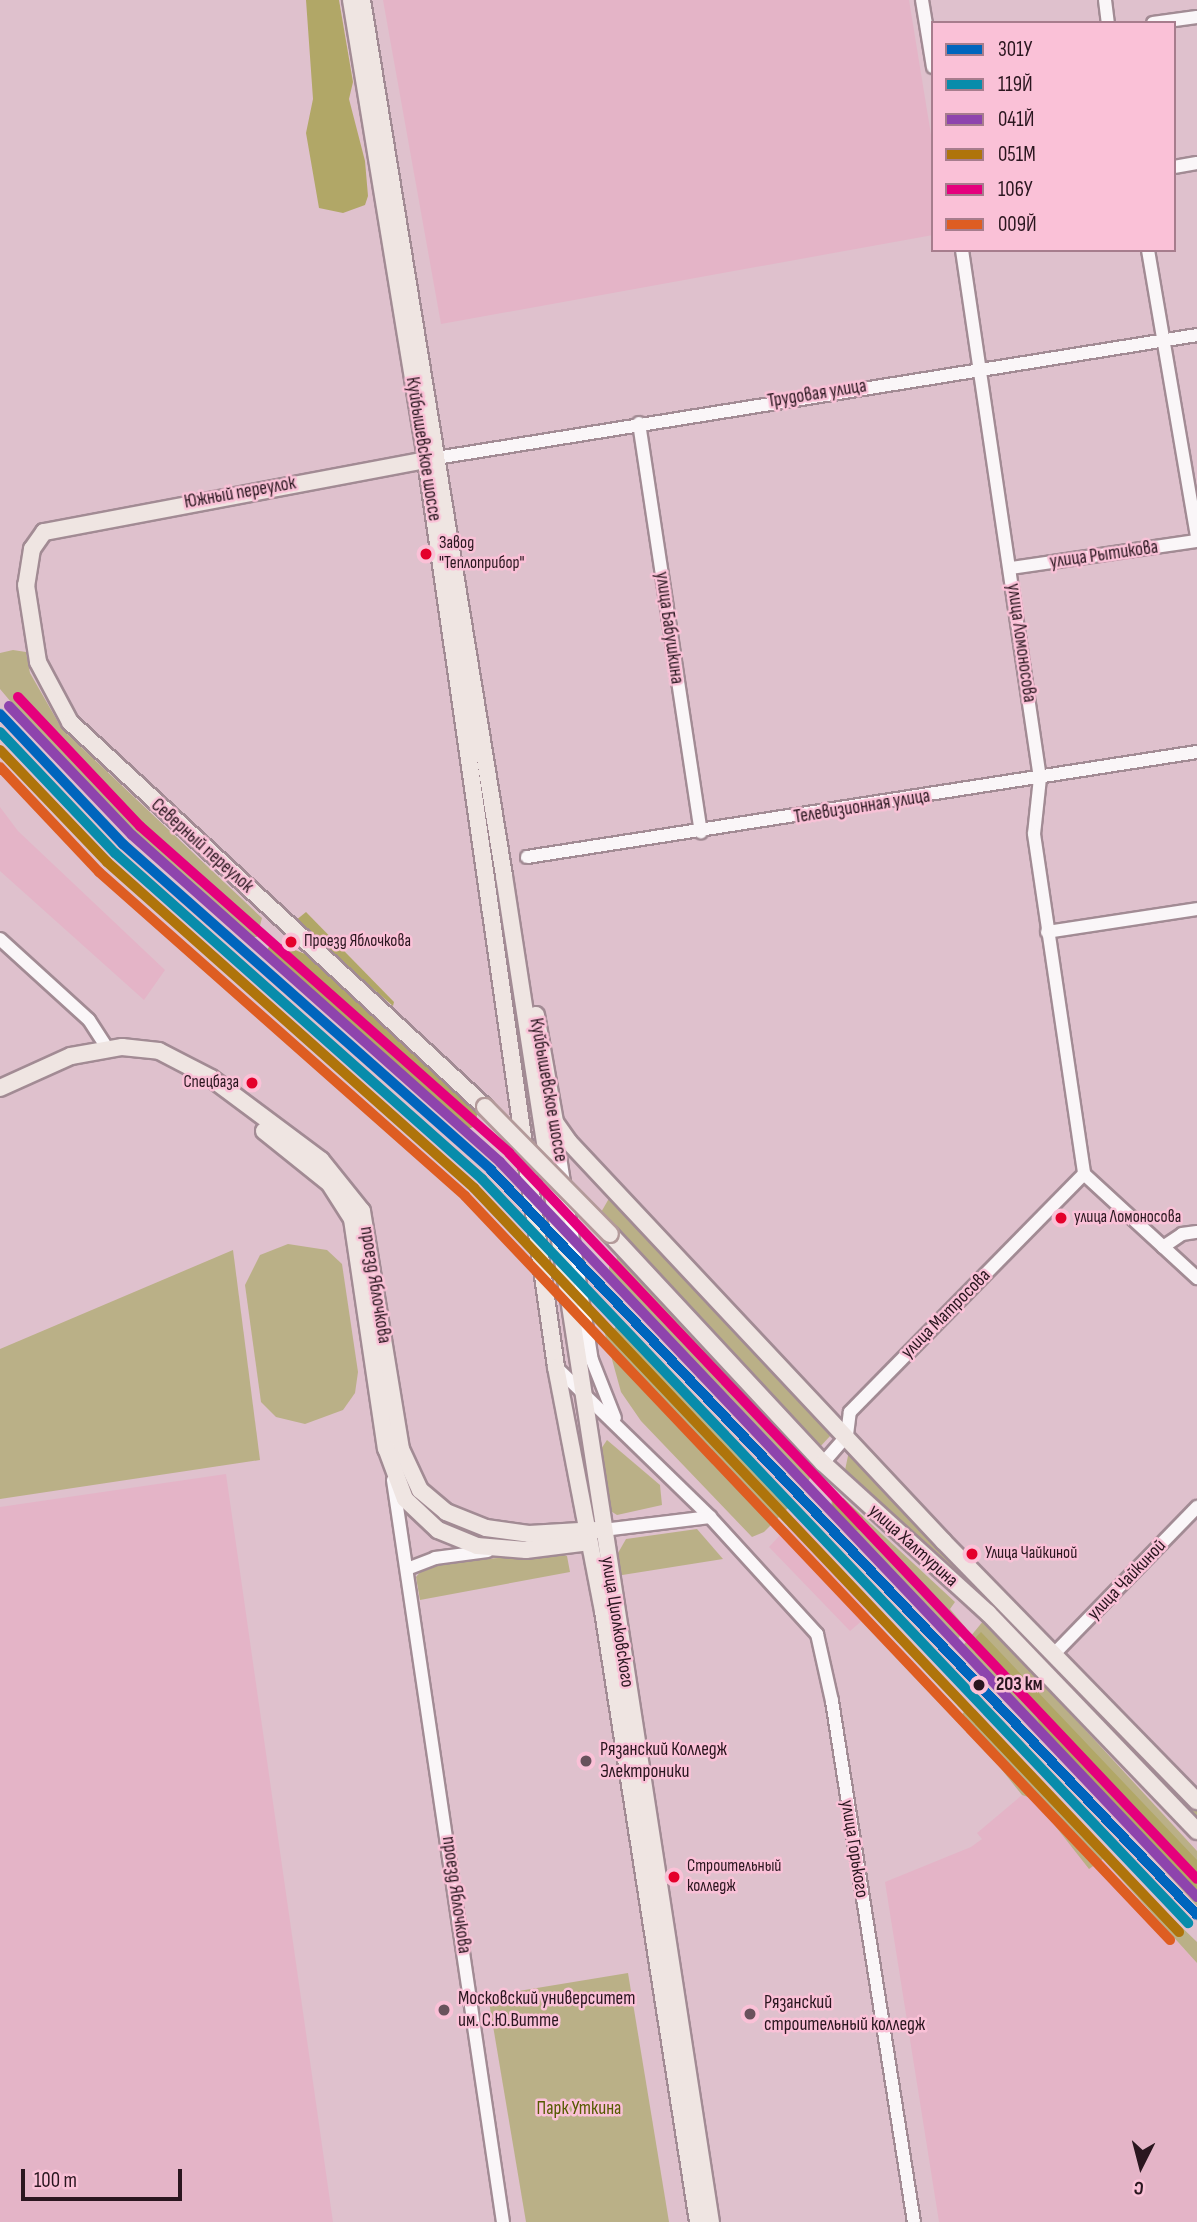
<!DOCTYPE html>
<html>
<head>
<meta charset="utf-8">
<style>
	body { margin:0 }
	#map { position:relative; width:1197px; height:2222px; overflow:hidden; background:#dfc1cd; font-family:"Sofia Sans Condensed",sans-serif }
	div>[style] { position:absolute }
	.built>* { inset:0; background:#e4b4c7 }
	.green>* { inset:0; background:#bab087 }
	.forest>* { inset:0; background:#b1a767 }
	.roads { filter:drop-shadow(2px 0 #a28b94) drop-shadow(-2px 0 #a28b94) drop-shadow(0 2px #a28b94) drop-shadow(0 -2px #a28b94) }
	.minor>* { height:12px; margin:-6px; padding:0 6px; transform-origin:6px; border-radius:6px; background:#faf6f8 }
	.major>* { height:16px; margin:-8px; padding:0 8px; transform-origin:8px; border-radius:8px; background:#efe5e2 }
	.bridges { filter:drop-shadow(2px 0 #b39a9a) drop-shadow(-2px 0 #b39a9a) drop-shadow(0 2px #b39a9a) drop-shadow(0 -2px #b39a9a) }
	.major-bridge>* { height:16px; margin:-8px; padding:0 8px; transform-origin:8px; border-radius:8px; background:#efe5e2 }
	.rail-1>* { height:10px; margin:-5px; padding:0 5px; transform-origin:5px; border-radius:5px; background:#0065bd }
	.rail-2>* { height:10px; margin:-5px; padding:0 5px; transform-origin:5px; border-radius:5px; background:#088cab }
	.rail-3>* { height:10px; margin:-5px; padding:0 5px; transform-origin:5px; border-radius:5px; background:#8e44ad }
	.rail-4>* { height:10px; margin:-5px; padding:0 5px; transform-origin:5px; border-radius:5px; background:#af740b }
	.rail-5>* { height:10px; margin:-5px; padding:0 5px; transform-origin:5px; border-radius:5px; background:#e5007d }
	.rail-6>* { height:10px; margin:-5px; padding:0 5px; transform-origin:5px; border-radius:5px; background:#de5d22 }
	.dots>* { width:19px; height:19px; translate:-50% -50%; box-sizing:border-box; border:4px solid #fac1d7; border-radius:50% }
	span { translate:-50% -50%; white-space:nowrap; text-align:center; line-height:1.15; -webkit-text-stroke:5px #fac1d7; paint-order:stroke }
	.bus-label { font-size:17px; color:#2a161f }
	.left { translate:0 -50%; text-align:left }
	.right { translate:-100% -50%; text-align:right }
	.street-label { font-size:19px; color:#2a161f }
	.stop-label { font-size:19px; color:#2a161f; font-weight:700 }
	.poi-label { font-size:19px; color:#2a161f }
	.park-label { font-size:19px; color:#555a01 }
	.legend { position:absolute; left:931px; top:21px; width:245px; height:231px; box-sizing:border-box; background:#fac1d7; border:2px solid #a77d8d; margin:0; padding:9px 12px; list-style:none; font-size:21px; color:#2a161f }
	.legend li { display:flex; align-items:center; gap:14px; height:35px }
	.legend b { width:35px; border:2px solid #a77d8d }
	.north { position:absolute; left:1106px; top:2131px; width:70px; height:70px; -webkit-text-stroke:5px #fac1d7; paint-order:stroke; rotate:186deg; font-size:19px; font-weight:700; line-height:28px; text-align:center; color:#2a161f }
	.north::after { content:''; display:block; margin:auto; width:24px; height:32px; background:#2a161f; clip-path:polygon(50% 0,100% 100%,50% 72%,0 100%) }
	.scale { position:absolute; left:21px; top:2169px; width:161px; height:32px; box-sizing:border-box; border:4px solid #2a161f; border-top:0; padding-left:9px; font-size:21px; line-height:24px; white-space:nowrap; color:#2a161f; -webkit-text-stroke:5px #fac1d7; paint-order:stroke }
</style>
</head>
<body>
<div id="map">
	<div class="built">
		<div style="clip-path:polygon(383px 0,909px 0,933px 147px,933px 235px,441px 324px)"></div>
		<div style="clip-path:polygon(0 807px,18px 831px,165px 970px,144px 1000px,0 871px)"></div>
		<div style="clip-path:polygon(226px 1474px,333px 2222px,0 2222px,0 1507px)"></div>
		<div style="clip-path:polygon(796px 1518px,864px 1594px,858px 1600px,871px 1613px,850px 1631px,769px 1547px)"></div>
		<div style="clip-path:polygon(1022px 1795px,1034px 1799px,1089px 1868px,1103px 1859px,1197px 1963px,1197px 2222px,939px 2222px,885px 1882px,971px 1847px,982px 1839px,977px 1833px)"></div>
	</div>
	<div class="green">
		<div style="clip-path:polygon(13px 650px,26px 652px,30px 673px,62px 729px,262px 918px,257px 937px,248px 937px,66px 767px,0 689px,0 653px)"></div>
		<div style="clip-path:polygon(611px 1195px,825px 1420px,832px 1434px,818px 1449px,600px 1214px)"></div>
		<div style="clip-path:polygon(288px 1244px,327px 1250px,342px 1264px,358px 1372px,355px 1393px,343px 1410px,305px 1424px,276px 1417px,261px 1402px,245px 1285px,260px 1255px)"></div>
		<div style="clip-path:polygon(233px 1250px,260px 1460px,0 1499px,0 1349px)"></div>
		<div style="clip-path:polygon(617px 1251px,815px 1464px,805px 1491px,609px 1283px,609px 1266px,616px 1271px)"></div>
		<div style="clip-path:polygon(600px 1316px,614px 1329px,618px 1324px,790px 1506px,764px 1532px,752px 1537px,641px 1421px,621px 1392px)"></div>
		<div style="clip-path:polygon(607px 1440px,660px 1485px,662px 1505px,617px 1515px,609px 1510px,599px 1452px)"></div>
		<div style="clip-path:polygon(849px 1451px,1197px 1809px,1197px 1824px,844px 1475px)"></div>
		<div style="clip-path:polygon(832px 1498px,843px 1498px,955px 1602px,950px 1609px,966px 1628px,954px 1644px,830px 1516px)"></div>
		<div style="clip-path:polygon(697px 1529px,723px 1559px,616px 1576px,614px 1560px,626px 1539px)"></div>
		<div style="clip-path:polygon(556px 1553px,567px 1556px,570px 1572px,420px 1600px,416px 1577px,427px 1564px)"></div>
		<div style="clip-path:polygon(984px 1620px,1197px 1851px,1197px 1906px,961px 1648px)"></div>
		<div style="clip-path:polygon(964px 1712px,974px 1722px,979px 1718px,1074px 1823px,1197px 1942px,1197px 1963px,1103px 1859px,1089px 1869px,1034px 1799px,1022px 1795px,970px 1730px,956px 1721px)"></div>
		<div style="clip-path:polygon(628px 1973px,669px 2222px,526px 2222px,488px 1996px)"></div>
	</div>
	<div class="forest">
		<div style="clip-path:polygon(306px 0,339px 0,353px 82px,349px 99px,365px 161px,368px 196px,365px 205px,343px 213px,319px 208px,306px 133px,313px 99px)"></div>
		<div style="clip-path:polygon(306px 912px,394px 1002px,393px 1006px,295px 921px)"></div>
		<div style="clip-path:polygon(273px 941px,305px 954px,423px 1059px,477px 1114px,476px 1126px,465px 1130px,271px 960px,267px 950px)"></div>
		<div style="clip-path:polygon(832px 1498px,843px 1498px,863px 1517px,864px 1530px,856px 1530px,833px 1508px)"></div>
		<div style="clip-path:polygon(981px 1632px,1197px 1860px,1197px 1890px,1043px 1733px,1033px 1707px,975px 1649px,974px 1639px)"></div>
	</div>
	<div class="roads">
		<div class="minor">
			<div style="left:922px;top:0;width:68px;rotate:80.7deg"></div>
			<div style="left:1105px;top:0;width:23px;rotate:83deg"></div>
			<div style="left:1153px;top:23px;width:44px;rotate:-7.8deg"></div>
			<div style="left:1174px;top:167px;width:23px;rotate:-10deg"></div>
			<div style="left:962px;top:250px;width:534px;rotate:81.6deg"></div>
			<div style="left:1040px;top:778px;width:56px;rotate:96.1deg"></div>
			<div style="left:1034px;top:834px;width:344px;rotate:81.6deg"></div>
			<div style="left:1084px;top:1174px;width:154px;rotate:42.6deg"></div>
			<div style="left:1148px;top:250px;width:291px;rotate:80.3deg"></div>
			<div style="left:639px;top:423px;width:414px;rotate:81.4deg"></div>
			<div style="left:430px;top:459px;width:777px;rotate:-9.18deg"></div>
			<div style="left:1011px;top:568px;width:188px;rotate:-8.3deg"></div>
			<div style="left:527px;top:857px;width:678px;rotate:-8.91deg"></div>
			<div style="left:1047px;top:932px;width:152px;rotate:-8.7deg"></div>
			<div style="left:0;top:939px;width:120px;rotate:42.3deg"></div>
			<div style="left:89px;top:1020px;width:33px;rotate:57deg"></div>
			<div style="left:555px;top:1125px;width:238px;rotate:81.1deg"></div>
			<div style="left:592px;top:1360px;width:62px;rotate:68.4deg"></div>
			<div style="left:1163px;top:1247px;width:23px;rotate:-34deg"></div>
			<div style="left:1182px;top:1234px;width:15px;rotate:-8deg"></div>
			<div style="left:556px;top:1367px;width:215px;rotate:44.2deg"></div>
			<div style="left:710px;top:1517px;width:159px;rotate:47.6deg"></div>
			<div style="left:817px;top:1634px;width:69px;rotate:77.4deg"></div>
			<div style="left:832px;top:1701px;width:527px;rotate:81.06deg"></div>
			<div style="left:823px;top:1463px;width:37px;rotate:-49deg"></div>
			<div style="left:847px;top:1435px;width:23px;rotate:-83deg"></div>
			<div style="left:850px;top:1412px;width:334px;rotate:-45.5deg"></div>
			<div style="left:393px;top:1480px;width:750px;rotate:81.57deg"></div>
			<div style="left:603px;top:1530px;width:108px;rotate:-6.9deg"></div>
			<div style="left:407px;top:1569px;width:30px;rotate:-21deg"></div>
			<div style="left:435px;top:1558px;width:53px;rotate:-7.5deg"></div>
			<div style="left:1055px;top:1653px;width:204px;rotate:-45.8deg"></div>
		</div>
		<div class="major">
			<div style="left:351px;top:0;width:466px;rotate:80.7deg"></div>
			<div style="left:426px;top:460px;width:916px;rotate:81.84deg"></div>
			<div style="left:556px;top:1367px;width:248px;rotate:79.1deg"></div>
			<div style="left:603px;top:1611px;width:618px;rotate:81.16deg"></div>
			<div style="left:362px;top:0;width:887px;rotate:80.79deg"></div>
			<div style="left:504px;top:876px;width:1362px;rotate:81.26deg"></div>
			<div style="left:426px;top:460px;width:389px;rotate:169.3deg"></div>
			<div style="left:44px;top:532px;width:21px;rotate:125deg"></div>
			<div style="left:32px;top:549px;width:36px;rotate:99deg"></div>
			<div style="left:26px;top:585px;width:78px;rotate:81.1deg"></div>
			<div style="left:38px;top:662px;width:68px;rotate:61.9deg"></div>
			<div style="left:70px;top:722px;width:566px;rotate:42.85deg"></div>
			<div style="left:536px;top:1015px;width:109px;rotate:79.9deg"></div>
			<div style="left:555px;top:1122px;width:24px;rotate:55deg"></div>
			<div style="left:569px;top:1142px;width:548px;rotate:46.85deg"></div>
			<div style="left:944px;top:1542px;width:362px;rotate:45.7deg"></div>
			<div style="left:0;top:1088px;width:78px;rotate:-24.3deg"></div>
			<div style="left:71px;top:1056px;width:52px;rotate:-10deg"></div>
			<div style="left:122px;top:1047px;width:37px;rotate:6deg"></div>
			<div style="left:159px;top:1051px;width:59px;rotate:27.4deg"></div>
			<div style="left:211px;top:1078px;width:137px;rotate:36.7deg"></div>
			<div style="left:321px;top:1160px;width:65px;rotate:51.2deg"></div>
			<div style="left:362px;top:1211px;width:241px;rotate:80.7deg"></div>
			<div style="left:401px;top:1449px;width:45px;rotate:65.1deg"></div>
			<div style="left:420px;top:1490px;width:34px;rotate:40deg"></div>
			<div style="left:446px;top:1512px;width:43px;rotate:21.8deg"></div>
			<div style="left:486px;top:1528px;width:43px;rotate:7.9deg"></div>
			<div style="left:529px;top:1534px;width:68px;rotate:-3.4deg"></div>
			<div style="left:264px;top:1131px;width:83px;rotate:38.7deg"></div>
			<div style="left:329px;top:1183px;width:43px;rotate:57.4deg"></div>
			<div style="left:352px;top:1219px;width:232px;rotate:81.6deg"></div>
			<div style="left:386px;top:1448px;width:54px;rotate:69.6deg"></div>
			<div style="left:405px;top:1499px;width:45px;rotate:43.2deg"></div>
			<div style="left:438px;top:1530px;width:42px;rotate:22.3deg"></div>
			<div style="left:477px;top:1546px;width:49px;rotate:4.7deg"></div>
			<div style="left:526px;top:1550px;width:64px;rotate:-7.1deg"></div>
			<div style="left:610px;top:1234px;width:313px;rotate:47.1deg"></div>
			<div style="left:823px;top:1463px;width:223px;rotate:42.3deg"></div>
			<div style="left:988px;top:1613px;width:302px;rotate:46.2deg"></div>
		</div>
	</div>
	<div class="bridges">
		<div class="major-bridge">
			<div style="left:485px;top:1107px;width:178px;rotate:45.5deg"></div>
		</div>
	</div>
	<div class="rail-1">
		<div style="left:0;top:714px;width:179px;rotate:46.6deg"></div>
		<div style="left:123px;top:844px;width:492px;rotate:41.5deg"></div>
		<div style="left:491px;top:1170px;width:1026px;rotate:46.54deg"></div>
	</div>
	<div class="rail-2">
		<div style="left:0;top:732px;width:167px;rotate:46.5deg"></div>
		<div style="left:115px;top:853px;width:491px;rotate:41.6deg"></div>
		<div style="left:482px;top:1179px;width:1026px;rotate:46.5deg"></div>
	</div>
	<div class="rail-3">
		<div style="left:9px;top:706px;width:178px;rotate:46.4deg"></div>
		<div style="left:132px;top:835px;width:492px;rotate:41.6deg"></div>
		<div style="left:500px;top:1162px;width:1013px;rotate:46.52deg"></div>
	</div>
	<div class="rail-4">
		<div style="left:0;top:750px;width:155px;rotate:46.3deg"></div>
		<div style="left:107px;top:862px;width:491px;rotate:41.6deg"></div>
		<div style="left:474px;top:1188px;width:1025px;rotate:46.54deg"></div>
	</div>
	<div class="rail-5">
		<div style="left:18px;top:697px;width:178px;rotate:46.6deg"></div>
		<div style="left:140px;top:826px;width:493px;rotate:41.5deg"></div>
		<div style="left:509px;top:1153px;width:1000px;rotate:46.54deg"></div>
	</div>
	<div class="rail-6">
		<div style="left:0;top:767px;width:144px;rotate:46.7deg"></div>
		<div style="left:99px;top:872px;width:489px;rotate:41.5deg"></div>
		<div style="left:465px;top:1196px;width:1025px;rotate:46.54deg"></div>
	</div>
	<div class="dots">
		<div style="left:426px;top:554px;background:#e4002b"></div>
		<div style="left:291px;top:942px;background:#e4002b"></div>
		<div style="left:252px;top:1083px;background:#e4002b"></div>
		<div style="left:1061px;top:1218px;background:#e4002b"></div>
		<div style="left:972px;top:1554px;background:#e4002b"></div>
		<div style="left:979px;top:1685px;background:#2a161f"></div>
		<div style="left:586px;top:1761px;background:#69525c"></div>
		<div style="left:674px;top:1877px;background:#e4002b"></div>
		<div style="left:444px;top:2010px;background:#69525c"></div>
		<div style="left:750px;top:2014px;background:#69525c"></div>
	</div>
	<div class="bus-label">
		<span class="left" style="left:439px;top:554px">Завод<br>"Теплоприбор"</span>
		<span class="left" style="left:304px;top:942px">Проезд Яблочкова</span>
		<span class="right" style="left:239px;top:1083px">Спецбаза</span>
		<span class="left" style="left:1074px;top:1218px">улица Ломоносова</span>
		<span class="left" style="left:985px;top:1554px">Улица Чайкиной</span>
		<span class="left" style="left:687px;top:1877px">Строительный<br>колледж</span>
	</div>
	<div class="street-label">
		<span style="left:817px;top:394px;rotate:-9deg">Трудовая улица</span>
		<span style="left:423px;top:449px;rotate:81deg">Куйбышевское шоссе</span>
		<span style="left:240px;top:493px;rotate:-10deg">Южный переулок</span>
		<span style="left:1104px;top:555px;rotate:-8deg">улица Рытикова</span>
		<span style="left:669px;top:628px;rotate:82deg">улица Бабушкина</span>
		<span style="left:1021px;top:643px;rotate:82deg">улица Ломоносова</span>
		<span style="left:862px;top:807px;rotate:-9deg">Телевизионная улица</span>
		<span style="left:202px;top:846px;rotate:42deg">Северный переулок</span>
		<span style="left:548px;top:1090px;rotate:80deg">Куйбышевское шоссе</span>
		<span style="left:375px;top:1285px;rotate:81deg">проезд Яблочкова</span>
		<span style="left:946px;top:1314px;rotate:-45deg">улица Матросова</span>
		<span style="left:913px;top:1546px;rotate:42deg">улица Халтурина</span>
		<span style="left:1127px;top:1580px;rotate:-46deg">улица Чайкиной</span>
		<span style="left:617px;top:1622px;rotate:81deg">улица Циолковского</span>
		<span style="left:854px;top:1849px;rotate:81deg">улица Горького</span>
		<span style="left:456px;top:1895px;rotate:82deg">проезд Яблочкова</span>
	</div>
	<div class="stop-label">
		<span class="left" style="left:996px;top:1685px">203 км</span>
	</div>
	<div class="poi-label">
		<span class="left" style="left:600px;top:1761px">Рязанский Колледж<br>Электроники</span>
		<span class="left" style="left:458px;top:2010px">Московский университет<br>им. С.Ю.Витте</span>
		<span class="left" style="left:764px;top:2014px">Рязанский<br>строительный колледж</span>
	</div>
	<div class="park-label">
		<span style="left:579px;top:2109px">Парк Уткина</span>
	</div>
	<ul class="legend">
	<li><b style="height:9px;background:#0065bd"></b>301У</li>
	<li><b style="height:9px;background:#088cab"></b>119Й</li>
	<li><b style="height:9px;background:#8e44ad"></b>041Й</li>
	<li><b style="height:9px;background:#af740b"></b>051М</li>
	<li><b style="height:9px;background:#e5007d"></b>106У</li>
	<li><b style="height:9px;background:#de5d22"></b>009Й</li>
	</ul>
	<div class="north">С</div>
	<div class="scale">100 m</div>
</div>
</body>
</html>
